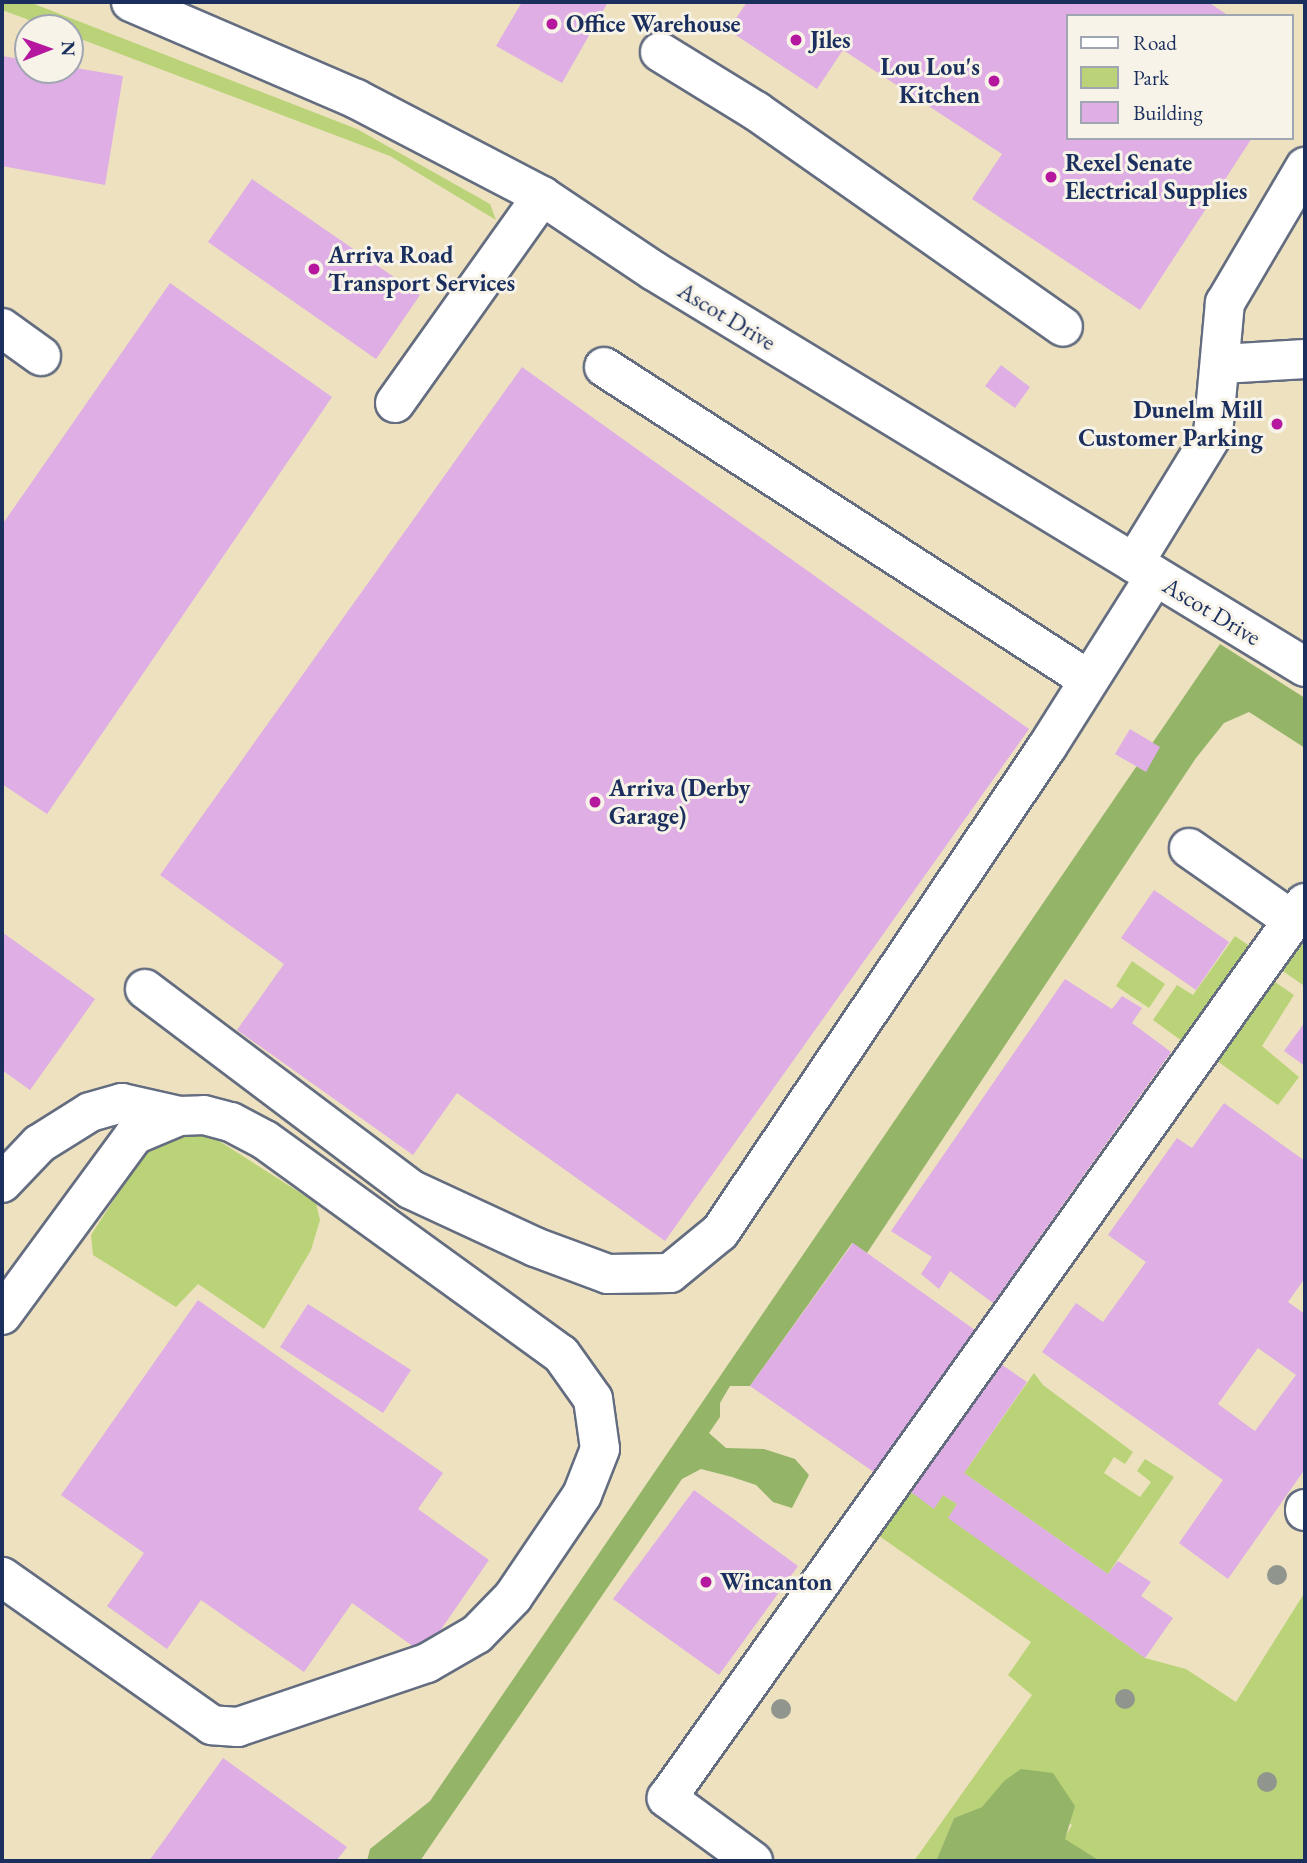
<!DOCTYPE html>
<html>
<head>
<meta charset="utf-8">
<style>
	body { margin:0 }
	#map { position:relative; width:1307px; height:1863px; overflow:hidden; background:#ede1c0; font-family:"EB Garamond",serif }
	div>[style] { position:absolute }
	.green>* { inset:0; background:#bbd378 }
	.forest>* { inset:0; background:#94b568 }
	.building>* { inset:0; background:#deaee4 }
	.roads { filter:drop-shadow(2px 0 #646d80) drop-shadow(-2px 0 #646d80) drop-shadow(0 2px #646d80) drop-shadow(0 -2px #646d80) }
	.minor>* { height:38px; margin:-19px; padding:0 19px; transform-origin:19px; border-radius:19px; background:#fff }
	.trees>* { width:20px; height:20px; margin:-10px; border-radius:50%; background:#90968d }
	.dots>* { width:19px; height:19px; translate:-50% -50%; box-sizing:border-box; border:4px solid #f7f3e8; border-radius:50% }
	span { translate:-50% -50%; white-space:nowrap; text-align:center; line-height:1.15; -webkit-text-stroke:6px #f7f3e8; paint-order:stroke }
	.poi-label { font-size:24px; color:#1b2f5e; font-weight:700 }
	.left { translate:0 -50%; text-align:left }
	.right { translate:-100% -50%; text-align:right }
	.street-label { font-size:24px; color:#1b2f5e }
	.frame { position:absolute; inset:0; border:4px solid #1b2f5e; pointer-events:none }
	.legend { position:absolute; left:1066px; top:14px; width:228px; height:126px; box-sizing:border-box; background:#f7f3e8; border:2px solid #9fa5b1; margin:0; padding:9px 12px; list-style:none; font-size:21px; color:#1b2f5e }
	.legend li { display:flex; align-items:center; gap:14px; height:35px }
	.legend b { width:35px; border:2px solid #9fa5b1 }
	.north { position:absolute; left:14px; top:14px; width:70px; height:70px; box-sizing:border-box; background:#f7f3e8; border:2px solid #9fa5b1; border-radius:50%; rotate:89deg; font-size:19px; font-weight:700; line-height:28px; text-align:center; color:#1b2f5e }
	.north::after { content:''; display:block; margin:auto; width:24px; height:32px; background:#b5179e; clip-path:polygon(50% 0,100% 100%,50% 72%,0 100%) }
</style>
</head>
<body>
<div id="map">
	<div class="green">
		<div style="clip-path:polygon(2px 2px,29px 2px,357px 129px,490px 204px,496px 220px,390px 156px,70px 35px,70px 28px,51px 28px,2px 10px)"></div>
		<div style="clip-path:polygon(1305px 920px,1305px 981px,1303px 985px,1274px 965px)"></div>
		<div style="clip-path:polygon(1235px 936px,1261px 954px,1193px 1049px,1153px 1020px,1177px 985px,1193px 995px)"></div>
		<div style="clip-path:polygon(1132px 961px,1165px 984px,1149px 1008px,1116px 986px)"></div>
		<div style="clip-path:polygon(1265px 975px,1294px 995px,1262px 1046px,1299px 1077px,1278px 1105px,1209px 1055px)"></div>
		<div style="clip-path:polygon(195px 1135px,213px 1137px,316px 1203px,320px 1220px,311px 1250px,264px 1329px,198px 1284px,176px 1307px,93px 1255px,91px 1235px,144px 1153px,168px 1140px)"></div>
		<div style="clip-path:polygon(1034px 1373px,1043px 1385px,1133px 1452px,1125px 1464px,1114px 1457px,1104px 1473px,1140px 1497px,1151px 1482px,1137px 1471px,1145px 1459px,1174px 1477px,1108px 1574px,964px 1473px)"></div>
		<div style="clip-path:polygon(904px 1487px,943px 1495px,957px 1504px,949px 1518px,1145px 1658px,1186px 1669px,1236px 1702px,1305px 1592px,1305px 1861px,1100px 1861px,1064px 1839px,1072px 1825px,1004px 1781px,983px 1807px,954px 1818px,936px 1861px,914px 1861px,1032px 1695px,1008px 1675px,1031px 1642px,872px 1531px)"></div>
	</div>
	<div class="forest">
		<div style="clip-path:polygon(1220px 644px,1305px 698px,1305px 748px,1249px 712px,1224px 723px,1196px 758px,867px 1253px,852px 1243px,750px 1386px,730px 1386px,720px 1403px,720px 1417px,709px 1433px,726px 1448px,764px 1449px,795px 1459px,809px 1475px,792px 1508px,773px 1502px,756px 1485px,732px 1477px,701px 1469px,682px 1479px,420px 1861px,367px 1861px,370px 1849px,430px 1801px)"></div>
		<div style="clip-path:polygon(1021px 1769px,1053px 1773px,1075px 1806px,1065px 1839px,1100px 1861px,936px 1861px,954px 1818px,982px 1807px,1004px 1781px)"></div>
	</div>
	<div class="building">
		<div style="clip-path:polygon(522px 2px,608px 2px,562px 83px,496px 46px)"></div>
		<div style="clip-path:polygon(747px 2px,1208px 2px,1229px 16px,1067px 16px,1067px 138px,1252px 138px,1140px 310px,972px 199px,1002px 154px,843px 50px,817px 89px,728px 30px)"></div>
		<div style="clip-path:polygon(2px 56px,28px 60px,28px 70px,70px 67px,123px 76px,105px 185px,2px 166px)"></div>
		<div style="clip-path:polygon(252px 179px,420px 295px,376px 359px,208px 242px)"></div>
		<div style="clip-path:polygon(170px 283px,332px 397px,47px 814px,2px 784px,2px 525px)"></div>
		<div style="clip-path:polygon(1001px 365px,1030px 387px,1015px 408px,985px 386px)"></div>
		<div style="clip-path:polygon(522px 367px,1029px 729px,665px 1241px,457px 1093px,413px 1155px,237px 1030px,284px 964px,160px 875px)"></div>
		<div style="clip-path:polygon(1130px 729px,1160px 747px,1146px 772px,1115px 754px)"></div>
		<div style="clip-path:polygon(1154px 890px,1229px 942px,1196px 990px,1121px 938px)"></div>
		<div style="clip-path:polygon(2px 932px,95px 999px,30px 1090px,2px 1070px)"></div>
		<div style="clip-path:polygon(1065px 979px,1112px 1009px,1122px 996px,1142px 1008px,1132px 1023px,1171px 1052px,993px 1303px,950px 1271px,939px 1289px,921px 1274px,932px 1257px,891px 1231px)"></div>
		<div style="clip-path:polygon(1305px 1022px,1305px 1066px,1284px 1051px)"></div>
		<div style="clip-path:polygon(evenodd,1224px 1103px,1305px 1161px,1305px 1278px,1288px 1302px,1305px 1314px,1305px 1469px,1228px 1579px,1179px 1543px,1223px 1480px,1042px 1352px,1076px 1303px,1103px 1322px,1146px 1262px,1108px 1235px,1177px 1138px,1192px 1148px,1224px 1103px,1258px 1348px,1296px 1375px,1255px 1431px,1218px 1404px,1258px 1348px)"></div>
		<div style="clip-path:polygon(853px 1243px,982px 1335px,878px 1475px,750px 1386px)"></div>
		<div style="clip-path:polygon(198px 1300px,443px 1473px,418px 1509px,489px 1560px,424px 1654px,352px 1603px,304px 1672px,201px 1600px,167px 1649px,107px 1606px,144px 1553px,61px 1495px)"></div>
		<div style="clip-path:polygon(308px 1304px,411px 1370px,383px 1413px,280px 1347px)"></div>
		<div style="clip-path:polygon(995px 1360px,1027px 1382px,964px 1473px,1108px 1574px,1118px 1561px,1151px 1582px,1141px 1596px,1173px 1618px,1145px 1658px,948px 1518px,957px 1504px,943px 1495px,934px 1509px,904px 1487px)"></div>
		<div style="clip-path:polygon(694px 1490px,798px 1566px,719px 1675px,613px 1599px)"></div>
		<div style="clip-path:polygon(223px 1758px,347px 1847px,336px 1861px,149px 1861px)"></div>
	</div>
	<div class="roads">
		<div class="minor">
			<div style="left:131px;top:2px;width:245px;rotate:23.3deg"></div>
			<div style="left:356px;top:99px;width:210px;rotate:27.5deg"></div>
			<div style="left:542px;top:196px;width:135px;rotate:33.8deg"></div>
			<div style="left:654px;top:271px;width:762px;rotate:31.31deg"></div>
			<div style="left:660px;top:52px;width:113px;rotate:31.6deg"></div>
			<div style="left:756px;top:111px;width:375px;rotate:35.1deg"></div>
			<div style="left:2px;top:328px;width:48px;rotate:35.7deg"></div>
			<div style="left:1222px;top:364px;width:83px;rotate:-3.4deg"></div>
			<div style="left:604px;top:367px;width:577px;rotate:32.84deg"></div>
			<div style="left:395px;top:403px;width:254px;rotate:-54.6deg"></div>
			<div style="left:1134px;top:563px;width:151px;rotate:-58.5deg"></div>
			<div style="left:1213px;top:434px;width:132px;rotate:-84.8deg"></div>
			<div style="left:1225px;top:303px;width:158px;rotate:-59.5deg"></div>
			<div style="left:1189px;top:848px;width:126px;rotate:35deg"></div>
			<div style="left:145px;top:989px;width:332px;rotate:37deg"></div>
			<div style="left:410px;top:1189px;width:138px;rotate:24.9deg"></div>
			<div style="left:535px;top:1247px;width:78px;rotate:20.3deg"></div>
			<div style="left:608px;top:1274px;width:62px;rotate:-0.9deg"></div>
			<div style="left:670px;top:1273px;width:65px;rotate:-39.4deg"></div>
			<div style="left:720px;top:1232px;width:585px;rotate:-56.01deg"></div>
			<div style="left:1047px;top:747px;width:202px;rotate:-57.7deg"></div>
			<div style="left:2px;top:1183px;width:54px;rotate:-46.5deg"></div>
			<div style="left:39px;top:1144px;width:60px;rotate:-32.1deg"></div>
			<div style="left:90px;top:1112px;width:33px;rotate:-16deg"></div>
			<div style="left:122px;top:1103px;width:58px;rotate:12.8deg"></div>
			<div style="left:2px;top:1315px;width:223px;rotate:-53.7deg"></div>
			<div style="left:134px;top:1135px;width:49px;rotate:-22.9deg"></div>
			<div style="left:179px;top:1116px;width:25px;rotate:-2deg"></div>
			<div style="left:204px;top:1115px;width:28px;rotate:15deg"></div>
			<div style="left:231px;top:1122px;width:38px;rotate:28deg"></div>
			<div style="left:265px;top:1140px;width:365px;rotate:35.9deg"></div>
			<div style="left:561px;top:1354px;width:55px;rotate:54.6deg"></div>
			<div style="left:593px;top:1399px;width:50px;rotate:82deg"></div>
			<div style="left:600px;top:1449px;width:49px;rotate:111.4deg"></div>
			<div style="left:582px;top:1495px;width:123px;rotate:124.1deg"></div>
			<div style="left:513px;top:1597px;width:52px;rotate:134.2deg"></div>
			<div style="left:477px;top:1634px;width:58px;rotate:149.9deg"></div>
			<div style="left:427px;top:1663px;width:200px;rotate:161.3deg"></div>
			<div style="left:238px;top:1727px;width:26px;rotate:-176deg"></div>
			<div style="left:212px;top:1725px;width:257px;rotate:-144.8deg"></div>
			<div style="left:1305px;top:1509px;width:2px;rotate:90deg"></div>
			<div style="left:753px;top:1861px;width:107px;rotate:-143.8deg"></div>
			<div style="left:667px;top:1798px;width:1099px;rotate:-54.52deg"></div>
		</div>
	</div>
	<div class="trees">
		<div style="left:1277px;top:1575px"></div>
		<div style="left:1125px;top:1699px"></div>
		<div style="left:781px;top:1709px"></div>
		<div style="left:1267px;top:1782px"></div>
	</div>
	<div class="dots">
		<div style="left:552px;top:24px;background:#b5179e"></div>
		<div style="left:796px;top:40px;background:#b5179e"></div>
		<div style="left:994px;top:81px;background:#b5179e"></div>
		<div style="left:1051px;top:177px;background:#b5179e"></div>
		<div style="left:314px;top:269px;background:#b5179e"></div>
		<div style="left:1277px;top:424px;background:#b5179e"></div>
		<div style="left:595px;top:802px;background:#b5179e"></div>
		<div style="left:706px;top:1582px;background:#b5179e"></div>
	</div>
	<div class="poi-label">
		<span class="left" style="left:566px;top:24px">Office Warehouse</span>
		<span class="left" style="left:810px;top:40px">Jiles</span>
		<span class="right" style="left:980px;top:81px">Lou Lou's<br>Kitchen</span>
		<span class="left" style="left:1065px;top:177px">Rexel Senate<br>Electrical Supplies</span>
		<span class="left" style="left:328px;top:269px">Arriva Road<br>Transport Services</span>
		<span class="right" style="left:1263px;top:424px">Dunelm Mill<br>Customer Parking</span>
		<span class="left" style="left:609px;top:802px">Arriva (Derby<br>Garage)</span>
		<span class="left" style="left:720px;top:1582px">Wincanton</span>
	</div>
	<div class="street-label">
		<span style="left:727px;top:316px;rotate:31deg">Ascot Drive</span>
		<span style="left:1212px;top:611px;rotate:31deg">Ascot Drive</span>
	</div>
	<div class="frame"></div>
	<ul class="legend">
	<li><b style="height:9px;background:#fff"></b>Road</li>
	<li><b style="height:19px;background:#bbd378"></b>Park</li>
	<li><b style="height:19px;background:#deaee4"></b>Building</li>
	</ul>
	<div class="north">N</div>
</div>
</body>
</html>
